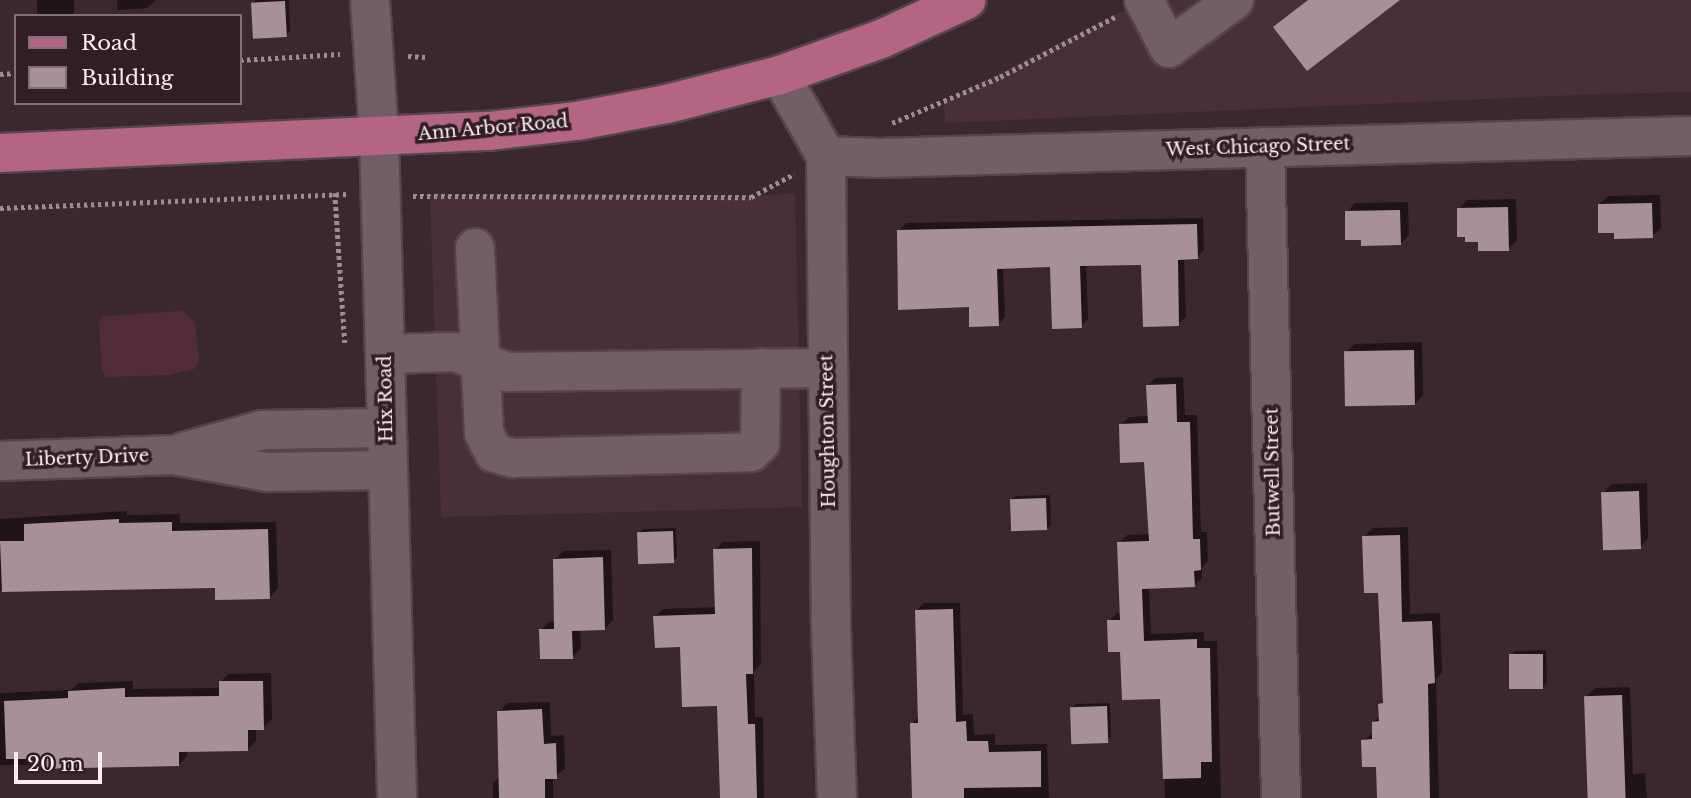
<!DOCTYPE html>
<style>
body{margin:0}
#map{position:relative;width:1691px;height:798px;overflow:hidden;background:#3a282e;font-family:"Libre Baskerville",serif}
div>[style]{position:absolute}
.built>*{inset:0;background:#493038}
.green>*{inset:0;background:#532c3a}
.shadow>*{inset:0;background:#0007;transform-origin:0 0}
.building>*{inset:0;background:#a79197;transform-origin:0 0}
.path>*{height:4.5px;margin-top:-2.25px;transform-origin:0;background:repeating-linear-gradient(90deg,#9c8d92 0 3.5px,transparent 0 7px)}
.roads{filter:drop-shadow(2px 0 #55454b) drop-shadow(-2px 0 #55454b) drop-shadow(0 2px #55454b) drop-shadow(0 -2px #55454b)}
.minor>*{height:38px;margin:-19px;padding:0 19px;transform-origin:19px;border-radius:19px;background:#735e65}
.major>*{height:38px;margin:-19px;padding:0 19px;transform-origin:19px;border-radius:19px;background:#b36583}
span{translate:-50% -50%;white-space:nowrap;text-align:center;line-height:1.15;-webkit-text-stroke:7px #301e24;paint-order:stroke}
.street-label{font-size:18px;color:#faedf1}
.legend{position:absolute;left:14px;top:14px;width:228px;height:91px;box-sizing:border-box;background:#301e24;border:2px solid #817176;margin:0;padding:9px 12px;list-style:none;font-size:21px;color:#faedf1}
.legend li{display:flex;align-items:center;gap:14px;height:35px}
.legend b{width:35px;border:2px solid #817176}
.scale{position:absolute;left:14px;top:752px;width:88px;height:32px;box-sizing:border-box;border:4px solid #faedf1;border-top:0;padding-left:9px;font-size:21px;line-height:24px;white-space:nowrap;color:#faedf1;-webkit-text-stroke:5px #301e24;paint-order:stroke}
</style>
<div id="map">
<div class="built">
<div style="clip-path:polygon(1145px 0,1691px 0,1691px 92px,1599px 94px,945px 123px,944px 101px)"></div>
<div style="clip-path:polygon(795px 193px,802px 507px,441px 517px,430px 196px,751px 197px)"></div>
</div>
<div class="green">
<div style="clip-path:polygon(183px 311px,195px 322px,199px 362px,194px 369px,169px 375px,106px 377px,102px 371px,99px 323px,104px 316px)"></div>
</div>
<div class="shadow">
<div style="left:37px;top:0;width:37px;height:16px"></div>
<div style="clip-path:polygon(117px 0,155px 0,155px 1px,147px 8px,118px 10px)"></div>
<div style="clip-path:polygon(256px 0,289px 0,290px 31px,286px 35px,253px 3px)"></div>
<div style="clip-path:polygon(1660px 195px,1661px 228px,1652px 236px,1615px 231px,1599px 204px,1608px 196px)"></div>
<div style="clip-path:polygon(1516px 199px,1517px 241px,1508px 249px,1459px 209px,1467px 200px)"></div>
<div style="clip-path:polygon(1408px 202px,1409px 235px,1400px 244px,1363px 238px,1347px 212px,1355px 203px)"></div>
<div style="clip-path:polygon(1203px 218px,1204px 250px,1197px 257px,1184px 258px,1186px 317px,1178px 324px,1143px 263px,1086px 264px,1088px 319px,1081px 326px,1052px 265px,1003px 267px,1005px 317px,998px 325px,970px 305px,899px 230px,906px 223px)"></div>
<div style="clip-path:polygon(1422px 342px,1423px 395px,1415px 404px,1346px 353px,1354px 344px)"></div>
<div style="clip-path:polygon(1183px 377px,1185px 415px,1197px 415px,1201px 532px,1207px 532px,1208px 561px,1202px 567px,1202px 578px,1194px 586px,1149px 587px,1151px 634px,1204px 632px,1204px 641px,1217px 641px,1221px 798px,1165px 798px,1162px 697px,1109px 621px,1117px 613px,1122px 613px,1119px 543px,1127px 535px,1150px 534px,1146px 461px,1121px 425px,1129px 417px,1149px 416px,1148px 385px,1156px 378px)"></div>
<div style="clip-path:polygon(1647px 483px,1648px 538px,1640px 547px,1603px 493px,1612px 484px)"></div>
<div style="clip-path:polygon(1050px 495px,1051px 525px,1047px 529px,1012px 500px,1016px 496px)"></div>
<div style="clip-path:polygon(127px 511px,127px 515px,180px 514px,180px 523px,276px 522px,278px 588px,270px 597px,217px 587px,0 590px,0 519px)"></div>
<div style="clip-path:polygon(1408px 527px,1410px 614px,1440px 613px,1442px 673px,1436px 679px,1439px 798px,1379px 798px,1378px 765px,1363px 741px,1374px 732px,1374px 722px,1380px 716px,1380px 704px,1384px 700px,1379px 591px,1364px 536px,1373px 528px)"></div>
<div style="clip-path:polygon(676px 528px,677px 557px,673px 561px,639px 533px,643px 529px)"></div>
<div style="clip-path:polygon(760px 541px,761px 664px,754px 671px,755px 717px,763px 717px,764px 798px,720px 798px,719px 704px,681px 645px,655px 617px,663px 609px,717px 607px,715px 550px,723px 542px)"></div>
<div style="clip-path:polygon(611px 550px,613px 620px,604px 629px,580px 629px,581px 649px,572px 657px,541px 630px,549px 622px,556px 621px,554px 560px,563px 551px)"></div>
<div style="clip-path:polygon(924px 603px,960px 603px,963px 715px,973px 714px,974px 735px,995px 734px,995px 745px,1047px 744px,1049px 798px,924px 798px,912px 724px,919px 716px,916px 611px)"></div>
<div style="clip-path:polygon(1546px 650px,1547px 683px,1543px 687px,1511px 655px,1515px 651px)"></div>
<div style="clip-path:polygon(271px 673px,272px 719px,263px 728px,256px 728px,256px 741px,248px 749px,187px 750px,187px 756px,179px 765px,0 765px,0 693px,71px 690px,78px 683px,133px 681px,133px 689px,221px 688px,220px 682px,229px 674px)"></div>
<div style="clip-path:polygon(1630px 687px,1633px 774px,1645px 773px,1647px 798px,1587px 798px,1586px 697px,1595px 688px)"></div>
<div style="clip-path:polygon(550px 702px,551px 736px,564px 735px,565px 769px,553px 777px,553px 798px,493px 798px,493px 783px,500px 776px,499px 712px,507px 703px)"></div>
<div style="clip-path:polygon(1110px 703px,1111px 737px,1107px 741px,1072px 708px,1076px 704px)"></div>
</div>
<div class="building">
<div style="clip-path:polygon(1308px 0,1400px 0,1307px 71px,1273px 27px)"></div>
<div style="left:285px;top:1px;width:36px;height:34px;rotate:87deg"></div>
<div style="clip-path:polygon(1652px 203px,1653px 238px,1614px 239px,1614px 233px,1598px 233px,1598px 204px)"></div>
<div style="clip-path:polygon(1508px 207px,1509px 251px,1478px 251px,1478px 242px,1465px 242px,1465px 237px,1457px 237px,1457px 208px)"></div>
<div style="clip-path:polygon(1400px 210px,1401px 245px,1361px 246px,1361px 240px,1345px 240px,1345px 211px)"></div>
<div style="clip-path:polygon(1197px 224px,1198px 259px,1178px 260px,1179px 326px,1143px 327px,1141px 265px,1080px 266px,1082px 328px,1052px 329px,1050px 267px,997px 269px,999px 326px,969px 327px,969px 307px,898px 310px,897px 230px)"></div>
<div style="left:1414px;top:350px;width:55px;height:70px;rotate:89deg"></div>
<div style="clip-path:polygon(1176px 384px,1177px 422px,1190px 422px,1193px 539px,1200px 539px,1201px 570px,1194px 571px,1195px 587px,1142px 589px,1144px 641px,1197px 639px,1197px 648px,1210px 648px,1212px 762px,1201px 762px,1201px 778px,1163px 779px,1160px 699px,1122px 700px,1120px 652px,1108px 652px,1107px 620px,1120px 620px,1117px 542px,1149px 541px,1144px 462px,1120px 463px,1119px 424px,1148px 423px,1146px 385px)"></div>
<div style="left:1639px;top:491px;width:58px;height:38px;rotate:88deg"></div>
<div style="left:1046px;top:498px;width:32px;height:36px;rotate:88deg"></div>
<div style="clip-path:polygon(119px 519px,119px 523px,172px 522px,172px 531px,268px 529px,270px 599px,215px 600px,215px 588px,2px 592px,0 541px,24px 541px,24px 524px)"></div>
<div style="left:673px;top:531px;width:32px;height:36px;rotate:88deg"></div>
<div style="clip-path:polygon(1400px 535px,1402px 622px,1432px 621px,1435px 683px,1428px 684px,1430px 798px,1377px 798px,1376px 767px,1362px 767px,1361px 740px,1372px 739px,1372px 722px,1379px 721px,1378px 704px,1383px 703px,1378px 593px,1364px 593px,1362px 536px)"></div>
<div style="clip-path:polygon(752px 548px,753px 674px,746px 674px,748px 724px,755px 724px,757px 798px,720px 798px,717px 706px,682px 707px,680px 647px,655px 648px,653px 616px,715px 614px,713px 549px)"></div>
<div style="clip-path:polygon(603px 557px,605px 630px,572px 631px,573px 659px,540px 659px,539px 629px,554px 629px,553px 559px)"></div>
<div style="clip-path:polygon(953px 609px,956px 722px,966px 721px,967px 741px,988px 741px,989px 752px,1041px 751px,1041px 787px,964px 788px,964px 798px,912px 798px,910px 723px,918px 723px,915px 610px)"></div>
<div style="left:1509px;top:654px;width:34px;height:35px"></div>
<div style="clip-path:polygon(219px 681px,263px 681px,264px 730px,248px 730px,248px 751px,179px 752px,179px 766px,32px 769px,32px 759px,6px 759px,4px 701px,68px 698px,68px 691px,125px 688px,125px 697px,219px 696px)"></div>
<div style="left:1622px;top:695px;width:103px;height:38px;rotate:88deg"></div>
<div style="left:1107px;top:706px;width:37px;height:37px;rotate:88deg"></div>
<div style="clip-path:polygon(542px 709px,544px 744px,556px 743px,557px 779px,545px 779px,545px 798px,499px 798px,497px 711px)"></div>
</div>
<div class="path">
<div style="left:408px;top:56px;width:17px;rotate:3deg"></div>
<div style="left:240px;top:60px;width:100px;rotate:-3.4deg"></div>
<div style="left:0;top:74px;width:16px;rotate:-4deg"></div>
<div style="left:892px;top:123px;width:117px;rotate:-23.1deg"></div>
<div style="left:1000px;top:77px;width:130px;rotate:-27.6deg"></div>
<div style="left:335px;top:193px;width:150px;rotate:86.2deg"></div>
<div style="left:413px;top:196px;width:338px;rotate:0.2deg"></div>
<div style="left:751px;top:197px;width:49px;rotate:-28.1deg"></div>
<div style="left:0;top:208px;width:349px;rotate:-2.3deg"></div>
</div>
<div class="roads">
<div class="minor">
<div style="left:370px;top:0;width:136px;rotate:86.2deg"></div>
<div style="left:379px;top:136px;width:662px;rotate:88.44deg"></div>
<div style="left:1144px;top:0;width:54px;rotate:62.5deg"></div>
<div style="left:1169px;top:48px;width:81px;rotate:-36.4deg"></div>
<div style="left:780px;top:75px;width:93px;rotate:60.4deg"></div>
<div style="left:826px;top:156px;width:472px;rotate:89.4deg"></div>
<div style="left:831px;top:628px;width:170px;rotate:88deg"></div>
<div style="left:1265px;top:147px;width:651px;rotate:88.59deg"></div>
<div style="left:826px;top:156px;width:52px;rotate:2.2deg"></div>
<div style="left:878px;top:158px;width:813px;rotate:-1.55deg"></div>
<div style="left:475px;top:248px;width:185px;rotate:87.2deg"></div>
<div style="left:484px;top:433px;width:22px;rotate:63deg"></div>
<div style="left:494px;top:453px;width:20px;rotate:15deg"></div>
<div style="left:513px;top:458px;width:238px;rotate:-1.4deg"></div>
<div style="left:751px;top:452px;width:13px;rotate:-45deg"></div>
<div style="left:760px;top:443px;width:75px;rotate:-89.2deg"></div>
<div style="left:385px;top:354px;width:71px;rotate:-1.6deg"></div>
<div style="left:456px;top:352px;width:55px;rotate:21.4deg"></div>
<div style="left:507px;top:372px;width:321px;rotate:-0.7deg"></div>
<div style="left:183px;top:452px;width:82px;rotate:-15.6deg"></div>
<div style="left:262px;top:430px;width:124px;rotate:-0.9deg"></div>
<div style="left:0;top:461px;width:174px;rotate:-2deg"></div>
<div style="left:174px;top:455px;width:95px;rotate:10.4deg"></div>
<div style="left:267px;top:472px;width:120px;rotate:-1deg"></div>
</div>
<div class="major">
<div style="left:0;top:153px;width:490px;rotate:-2.6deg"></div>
<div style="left:490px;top:131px;width:88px;rotate:-6.6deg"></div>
<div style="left:577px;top:121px;width:92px;rotate:-10.7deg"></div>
<div style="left:667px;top:104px;width:117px;rotate:-14.4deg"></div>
<div style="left:780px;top:75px;width:107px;rotate:-19.6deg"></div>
<div style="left:881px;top:39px;width:94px;rotate:-24.6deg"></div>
</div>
</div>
<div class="street-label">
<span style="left:493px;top:128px;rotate:-5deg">Ann Arbor Road</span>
<span style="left:1258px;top:147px;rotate:-2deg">West Chicago Street</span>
<span style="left:386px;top:399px;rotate:-91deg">Hix Road</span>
<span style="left:828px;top:431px;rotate:-91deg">Houghton Street</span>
<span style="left:87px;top:458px;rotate:-2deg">Liberty Drive</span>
<span style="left:1273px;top:472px;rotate:-91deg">Butwell Street</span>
</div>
<ul class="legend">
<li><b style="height:9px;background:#b36583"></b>Road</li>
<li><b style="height:19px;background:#a79197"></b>Building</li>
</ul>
<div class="scale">20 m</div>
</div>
